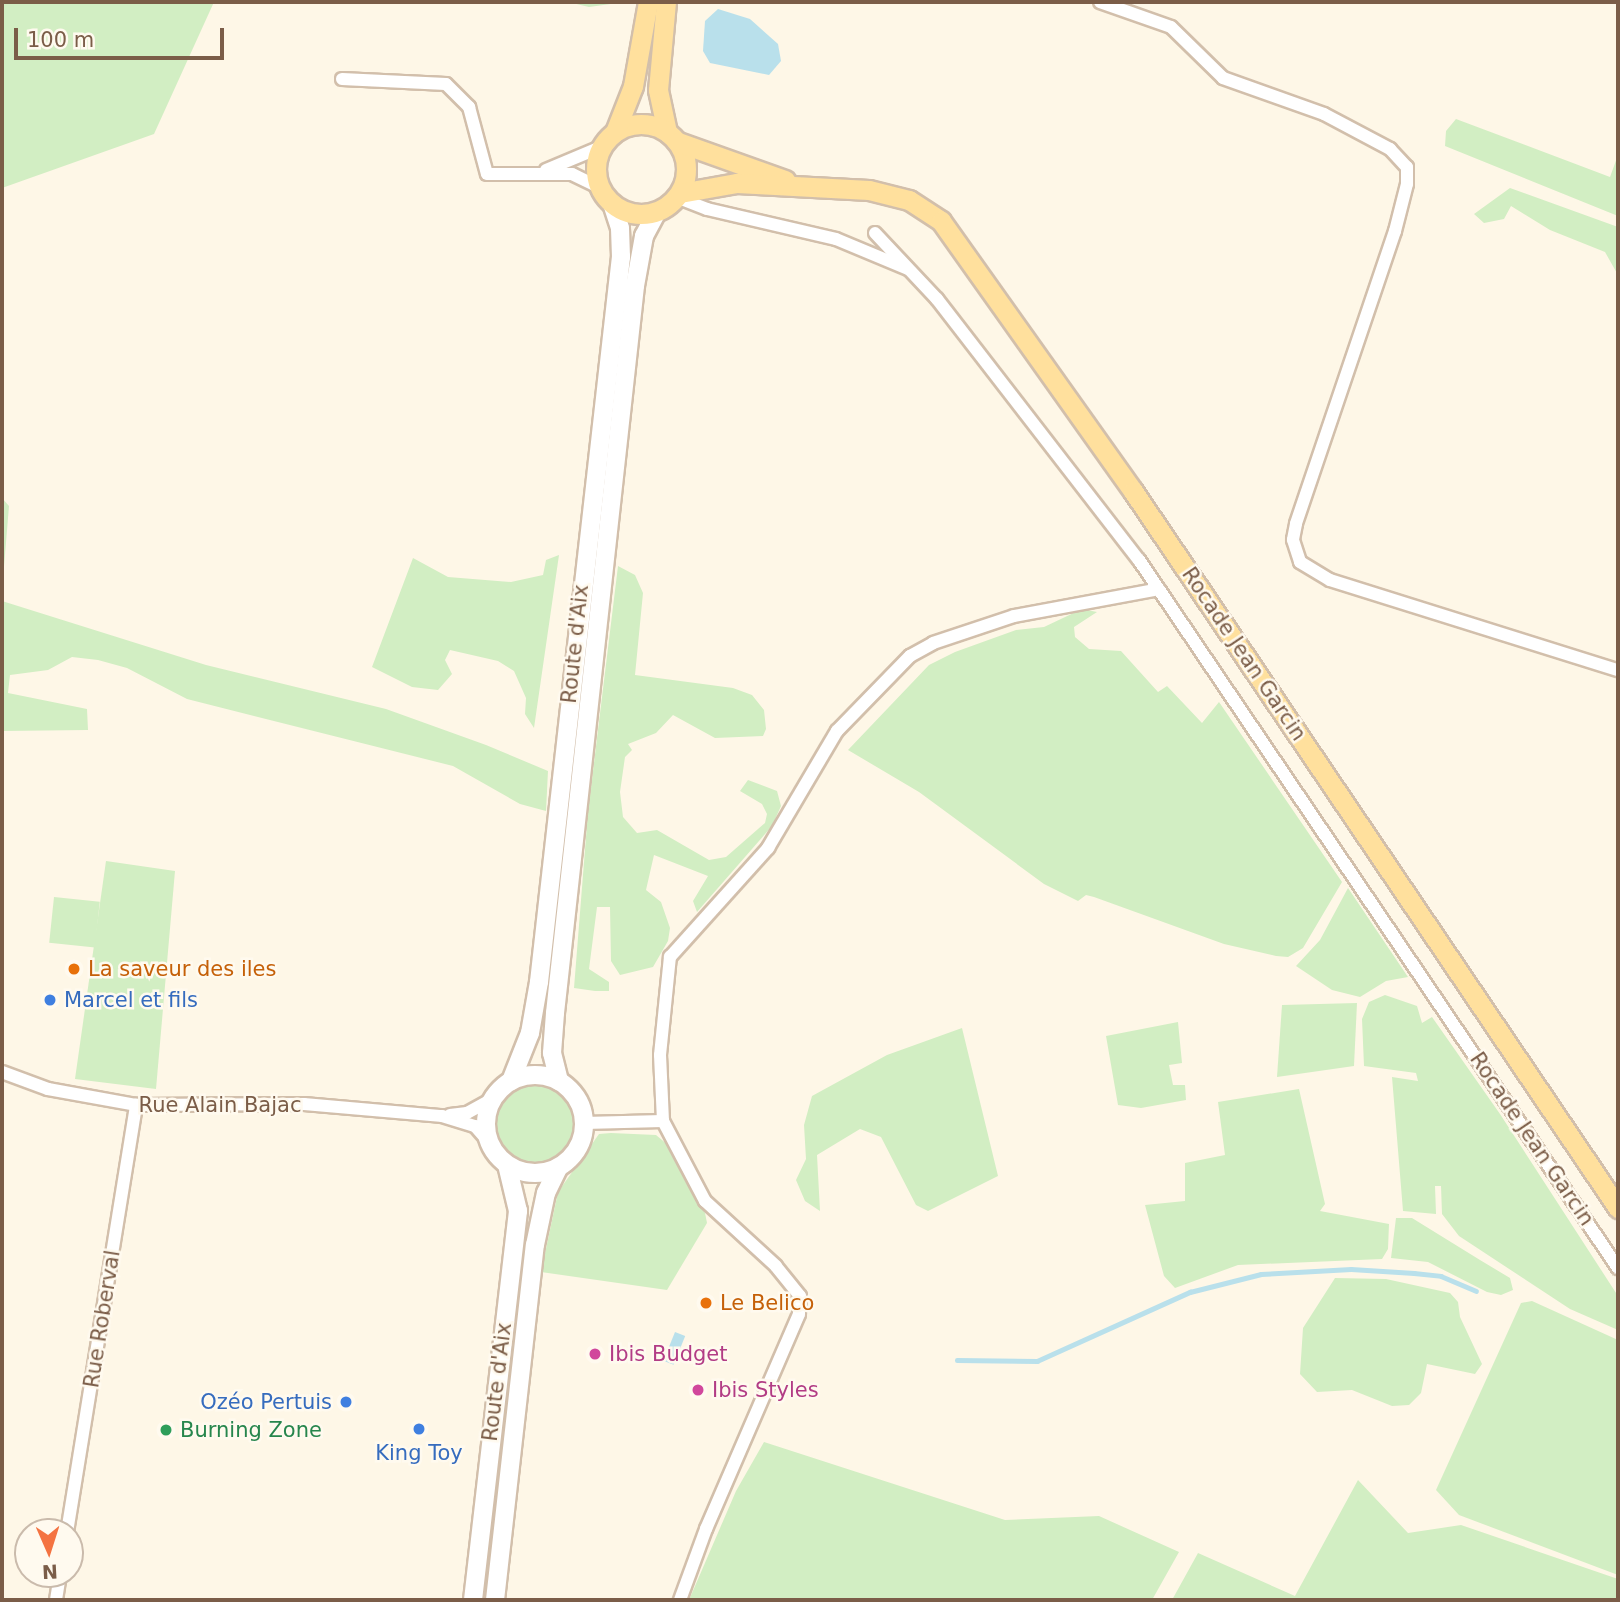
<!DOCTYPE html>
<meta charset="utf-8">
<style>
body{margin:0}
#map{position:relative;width:1620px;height:1602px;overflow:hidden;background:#fef7e7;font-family:"DejaVu Sans",sans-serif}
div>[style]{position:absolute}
.green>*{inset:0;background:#d2eec3;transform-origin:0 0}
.round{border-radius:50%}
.water>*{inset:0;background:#b9e0eb;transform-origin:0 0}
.stream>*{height:4.5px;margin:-2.25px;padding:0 2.25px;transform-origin:2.25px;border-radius:2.25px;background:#b9e0eb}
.roads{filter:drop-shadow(2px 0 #d2bfab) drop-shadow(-2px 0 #d2bfab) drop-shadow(0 2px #d2bfab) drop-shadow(0 -2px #d2bfab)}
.street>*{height:12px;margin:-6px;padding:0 6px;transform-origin:6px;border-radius:6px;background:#fff}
.secondary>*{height:18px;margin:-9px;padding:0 9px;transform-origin:9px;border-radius:9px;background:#fff}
.secondary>.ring{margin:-9px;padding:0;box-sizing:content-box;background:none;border:18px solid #fff;border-radius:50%}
.primary>*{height:19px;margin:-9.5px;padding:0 9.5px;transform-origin:9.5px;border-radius:9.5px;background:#ffe09d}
.primary>.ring{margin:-9.5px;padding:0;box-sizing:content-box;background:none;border:19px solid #ffe09d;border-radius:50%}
.dots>*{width:19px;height:19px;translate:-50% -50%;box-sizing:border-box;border:4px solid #fffaef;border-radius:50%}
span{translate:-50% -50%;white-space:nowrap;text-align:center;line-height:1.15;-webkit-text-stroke:5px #fffaef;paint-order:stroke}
.street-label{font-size:21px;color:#7b5d48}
.food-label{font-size:21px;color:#c56008}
.left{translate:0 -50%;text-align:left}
.shop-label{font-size:21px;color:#366cbe}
.right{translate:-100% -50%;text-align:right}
.hotel-label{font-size:21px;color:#b23c85}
.leisure-label{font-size:21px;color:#27864d}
.frame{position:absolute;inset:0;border:4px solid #7b5d48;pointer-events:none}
.north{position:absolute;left:14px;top:1518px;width:70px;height:70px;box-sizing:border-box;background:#fffaef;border:2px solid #cabbac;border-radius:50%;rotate:177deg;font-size:19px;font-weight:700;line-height:28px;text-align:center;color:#7b5d48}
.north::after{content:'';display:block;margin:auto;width:24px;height:32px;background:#f47341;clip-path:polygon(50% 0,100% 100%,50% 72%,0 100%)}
.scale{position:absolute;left:14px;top:28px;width:210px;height:32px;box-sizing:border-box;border:4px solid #7b5d48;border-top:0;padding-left:9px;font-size:21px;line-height:24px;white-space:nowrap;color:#7b5d48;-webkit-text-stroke:5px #fffaef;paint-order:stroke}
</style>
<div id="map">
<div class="green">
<div style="clip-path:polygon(2px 2px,214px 2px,154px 134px,2px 188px)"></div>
<div style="clip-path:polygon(568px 2px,625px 2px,589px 7px)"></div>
<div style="clip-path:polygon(1456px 119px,1610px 177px,1618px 155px,1618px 216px,1445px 146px,1446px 131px)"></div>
<div style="clip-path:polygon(1510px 188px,1618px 227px,1618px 275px,1605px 252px,1550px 230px,1511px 206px,1504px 219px,1484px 223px,1474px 214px)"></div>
<div style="clip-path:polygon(2px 498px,9px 506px,2px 591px)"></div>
<div style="clip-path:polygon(559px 555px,534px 728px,525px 714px,526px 698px,514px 671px,498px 661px,450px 650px,445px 660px,452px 674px,438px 690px,412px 687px,372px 667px,413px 558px,448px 577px,511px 582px,543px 575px,546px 560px)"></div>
<div style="clip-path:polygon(618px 566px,635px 575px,643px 593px,635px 675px,733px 688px,752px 695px,764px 710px,766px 729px,763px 736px,715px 738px,673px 715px,656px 733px,628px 744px,632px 750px,625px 757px,620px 792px,623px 817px,637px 833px,657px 830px,709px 860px,726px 857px,765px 823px,767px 814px,762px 804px,740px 791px,748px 780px,777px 791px,781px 806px,772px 826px,697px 912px,693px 901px,708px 876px,654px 855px,646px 890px,661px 902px,670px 928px,668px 941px,653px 967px,620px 975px,611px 961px,610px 907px,597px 907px,589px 969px,609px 982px,609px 991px,595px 991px,574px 988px,588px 812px)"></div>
<div style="clip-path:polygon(2px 601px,206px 665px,386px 709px,486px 745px,548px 771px,546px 811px,520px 804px,453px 766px,187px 699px,127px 668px,98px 660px,72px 657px,48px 670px,10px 675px,8px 693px,87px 709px,88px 730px,2px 731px)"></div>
<div style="clip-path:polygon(1082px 609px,1097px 612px,1074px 627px,1075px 637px,1089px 649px,1121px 651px,1158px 692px,1167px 686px,1202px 723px,1219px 702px,1342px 882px,1303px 948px,1288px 957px,1276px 956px,1224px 944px,1094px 897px,1086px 895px,1078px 901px,1044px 884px,919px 792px,848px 750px,929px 665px,955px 652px,1016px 630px,1044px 627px)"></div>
<div style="clip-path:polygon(106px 861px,175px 871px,156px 1089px,75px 1079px)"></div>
<div style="clip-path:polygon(1348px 888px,1408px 977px,1386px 981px,1360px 997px,1332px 990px,1296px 966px,1320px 940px)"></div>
<div style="left:54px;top:897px;width:46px;height:46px;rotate:6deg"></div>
<div style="clip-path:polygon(1385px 995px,1417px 1006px,1422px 1023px,1432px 1017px,1500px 1114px,1618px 1296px,1618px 1330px,1570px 1309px,1459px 1236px,1442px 1214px,1441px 1186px,1435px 1186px,1436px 1214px,1403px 1211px,1392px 1077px,1418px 1081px,1416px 1073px,1364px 1066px,1362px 1019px,1369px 1002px)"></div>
<div style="clip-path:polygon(1357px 1003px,1354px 1066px,1277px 1077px,1282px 1005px)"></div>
<div style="clip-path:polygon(1178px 1022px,1182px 1063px,1169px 1065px,1173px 1085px,1185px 1085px,1186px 1100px,1141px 1108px,1118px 1105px,1106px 1036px)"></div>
<div style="clip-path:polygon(962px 1028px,998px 1176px,928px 1211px,916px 1205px,881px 1137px,860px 1129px,817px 1155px,820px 1211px,805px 1201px,796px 1180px,806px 1159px,804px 1125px,812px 1096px,887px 1055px)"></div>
<div class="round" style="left:495px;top:1085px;width:80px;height:80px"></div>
<div style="clip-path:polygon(1299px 1089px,1325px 1204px,1320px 1211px,1389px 1224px,1388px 1249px,1382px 1259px,1238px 1265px,1175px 1288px,1164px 1276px,1145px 1205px,1185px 1201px,1185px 1163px,1225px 1155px,1218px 1102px)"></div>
<div style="clip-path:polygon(611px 1133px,656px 1135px,668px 1145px,705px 1213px,707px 1223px,667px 1290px,541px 1272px,558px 1192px,599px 1134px)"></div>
<div style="clip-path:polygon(1396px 1218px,1412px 1218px,1480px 1260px,1510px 1278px,1513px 1290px,1501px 1295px,1487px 1292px,1428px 1262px,1391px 1258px)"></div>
<div style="clip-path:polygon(1335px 1278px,1386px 1279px,1450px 1293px,1458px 1302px,1460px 1317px,1482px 1364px,1475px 1374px,1427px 1364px,1421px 1393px,1409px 1405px,1392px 1406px,1352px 1390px,1317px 1392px,1300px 1374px,1303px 1328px)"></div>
<div style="clip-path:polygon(1532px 1301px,1618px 1340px,1618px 1575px,1459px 1515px,1436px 1490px,1521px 1303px)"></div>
<div style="clip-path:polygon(764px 1442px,1005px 1520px,1099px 1516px,1179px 1552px,1152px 1600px,689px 1600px,736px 1491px)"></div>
<div style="clip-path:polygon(1358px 1480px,1408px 1533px,1461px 1525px,1618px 1579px,1618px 1600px,1172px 1600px,1198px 1553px,1295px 1596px)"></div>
</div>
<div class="water">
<div style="clip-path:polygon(718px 9px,750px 19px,778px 44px,781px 61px,769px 75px,710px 63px,703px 51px,705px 21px)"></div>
<div style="left:675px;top:1332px;width:11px;height:31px;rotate:22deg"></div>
</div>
<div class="stream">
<div style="left:957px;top:1360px;width:80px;rotate:0.7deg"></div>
<div style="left:1037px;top:1361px;width:168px;rotate:-24.3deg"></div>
<div style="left:1190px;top:1292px;width:73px;rotate:-14.2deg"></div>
<div style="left:1261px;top:1274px;width:90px;rotate:-3.2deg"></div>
<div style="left:1351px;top:1269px;width:63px;rotate:3.6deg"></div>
<div style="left:1414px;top:1273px;width:27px;rotate:6deg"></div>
<div style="left:1441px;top:1276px;width:38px;rotate:23deg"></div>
</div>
<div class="roads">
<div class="street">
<div style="left:1100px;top:2px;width:75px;rotate:19.4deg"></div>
<div style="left:1171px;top:27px;width:73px;rotate:44.4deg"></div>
<div style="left:1223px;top:78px;width:107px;rotate:19.6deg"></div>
<div style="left:1324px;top:114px;width:75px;rotate:27.9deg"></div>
<div style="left:1390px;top:149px;width:25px;rotate:47deg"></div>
<div style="left:1407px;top:167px;width:17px;rotate:90deg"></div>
<div style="left:1407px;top:184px;width:49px;rotate:104.3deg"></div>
<div style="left:1395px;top:231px;width:309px;rotate:108.7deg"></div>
<div style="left:1296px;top:524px;width:16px;rotate:101deg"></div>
<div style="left:1293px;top:540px;width:23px;rotate:72deg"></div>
<div style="left:1300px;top:562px;width:35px;rotate:31deg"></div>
<div style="left:1330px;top:580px;width:302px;rotate:17.4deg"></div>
<div style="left:342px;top:79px;width:104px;rotate:2.8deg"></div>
<div style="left:446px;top:84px;width:33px;rotate:45deg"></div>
<div style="left:469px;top:107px;width:69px;rotate:75deg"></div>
<div style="left:487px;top:174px;width:85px"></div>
<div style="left:572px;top:174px;width:30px;rotate:26deg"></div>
<div style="left:546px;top:170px;width:60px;rotate:-22.7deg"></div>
<div style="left:676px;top:197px;width:33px;rotate:21deg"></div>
<div style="left:707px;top:209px;width:132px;rotate:13.1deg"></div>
<div style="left:836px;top:239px;width:78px;rotate:22.6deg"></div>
<div style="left:875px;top:233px;width:91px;rotate:46.8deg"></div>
<div style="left:937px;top:299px;width:330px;rotate:52.3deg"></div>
<div style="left:1139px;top:560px;width:855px;rotate:55.92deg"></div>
<div style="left:2px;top:1072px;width:49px;rotate:20.3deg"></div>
<div style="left:48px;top:1089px;width:89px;rotate:10.3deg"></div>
<div style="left:136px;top:1105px;width:168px;rotate:-0.3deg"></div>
<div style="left:304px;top:1104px;width:139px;rotate:5deg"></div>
<div style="left:442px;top:1116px;width:34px;rotate:17deg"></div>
<div style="left:475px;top:1126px;width:20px;rotate:49deg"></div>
<div style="left:450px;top:1115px;width:17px;rotate:-7deg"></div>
<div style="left:467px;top:1113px;width:29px;rotate:-29deg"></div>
<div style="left:584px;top:1123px;width:79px;rotate:-1.5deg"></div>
<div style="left:67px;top:1532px;width:433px;rotate:-80.8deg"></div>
<div style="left:56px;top:1600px;width:26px;rotate:-81deg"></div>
<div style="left:680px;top:1600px;width:76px;rotate:-69.9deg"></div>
<div style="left:706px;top:1529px;width:234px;rotate:-66.6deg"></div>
<div style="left:799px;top:1314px;width:18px;rotate:-87deg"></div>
<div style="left:800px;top:1296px;width:38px;rotate:-129deg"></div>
<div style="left:776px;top:1266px;width:96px;rotate:-137.5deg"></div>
<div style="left:705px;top:1201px;width:90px;rotate:-117.7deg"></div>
<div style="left:663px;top:1121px;width:66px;rotate:-92.6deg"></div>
<div style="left:660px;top:1055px;width:99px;rotate:-84.2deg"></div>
<div style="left:670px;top:957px;width:147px;rotate:-48deg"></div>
<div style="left:768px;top:848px;width:136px;rotate:-59.5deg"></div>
<div style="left:837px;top:731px;width:105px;rotate:-45.8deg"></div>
<div style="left:910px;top:656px;width:26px;rotate:-29deg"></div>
<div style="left:933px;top:643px;width:85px;rotate:-18.4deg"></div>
<div style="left:1014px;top:616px;width:147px;rotate:-10.5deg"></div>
</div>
<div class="secondary">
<div class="ring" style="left:486px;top:1075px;width:80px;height:80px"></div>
<div style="left:511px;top:1081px;width:52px;rotate:-68.4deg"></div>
<div style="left:530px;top:1033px;width:52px;rotate:-80deg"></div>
<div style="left:539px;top:982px;width:730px;rotate:-83.55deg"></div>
<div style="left:621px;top:257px;width:29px;rotate:-92deg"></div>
<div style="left:620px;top:228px;width:25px;rotate:-108deg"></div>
<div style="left:559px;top:1081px;width:29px;rotate:-104deg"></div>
<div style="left:552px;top:1053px;width:40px;rotate:-85.7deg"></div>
<div style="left:555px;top:1013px;width:731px;rotate:-83.72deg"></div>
<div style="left:635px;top:286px;width:51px;rotate:-79.8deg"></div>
<div style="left:644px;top:236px;width:27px;rotate:-62deg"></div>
<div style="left:473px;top:1600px;width:392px;rotate:-83.4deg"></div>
<div style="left:518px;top:1211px;width:47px;rotate:-103.4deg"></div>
<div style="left:495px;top:1600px;width:357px;rotate:-83.6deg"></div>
<div style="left:535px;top:1245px;width:53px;rotate:-78.1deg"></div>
<div style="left:546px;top:1193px;width:28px;rotate:-64deg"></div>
</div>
<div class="primary">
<div style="left:666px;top:2px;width:88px;rotate:95.2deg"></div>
<div style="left:658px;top:90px;width:43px;rotate:77.9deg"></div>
<div class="ring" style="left:596px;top:124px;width:71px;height:71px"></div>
<div style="left:615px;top:132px;width:49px;rotate:-68.6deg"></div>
<div style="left:633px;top:86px;width:85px;rotate:-79.9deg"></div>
<div style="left:678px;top:142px;width:114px;rotate:19.6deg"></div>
<div style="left:680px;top:193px;width:58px;rotate:-10deg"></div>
<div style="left:737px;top:183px;width:132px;rotate:3deg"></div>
<div style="left:869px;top:190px;width:41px;rotate:14deg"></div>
<div style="left:909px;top:200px;width:38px;rotate:33deg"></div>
<div style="left:941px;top:221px;width:331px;rotate:54.6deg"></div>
<div style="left:1133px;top:491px;width:866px;rotate:55.92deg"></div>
</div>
</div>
<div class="dots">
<div style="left:74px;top:969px;background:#e8710a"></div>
<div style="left:50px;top:1000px;background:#3f7fe0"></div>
<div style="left:706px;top:1303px;background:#e8710a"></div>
<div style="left:595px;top:1354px;background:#d1479c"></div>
<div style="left:698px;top:1390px;background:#d1479c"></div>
<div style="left:346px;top:1402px;background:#3f7fe0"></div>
<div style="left:419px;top:1429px;background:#3f7fe0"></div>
<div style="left:166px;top:1430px;background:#2e9e5b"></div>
</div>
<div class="street-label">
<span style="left:575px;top:644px;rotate:-84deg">Route d'Aix</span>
<span style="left:1244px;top:654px;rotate:56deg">Rocade Jean Garcin</span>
<span style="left:220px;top:1105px">Rue Alain Bajac</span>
<span style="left:1532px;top:1139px;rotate:56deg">Rocade Jean Garcin</span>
<span style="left:102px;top:1319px;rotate:-81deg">Rue Roberval</span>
<span style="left:497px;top:1382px;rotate:-83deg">Route d'Aix</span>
</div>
<div class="food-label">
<span class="left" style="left:88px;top:969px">La saveur des iles</span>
<span class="left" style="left:720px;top:1303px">Le Belico</span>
</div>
<div class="shop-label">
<span class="left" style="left:64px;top:1000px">Marcel et fils</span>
<span class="right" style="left:332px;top:1402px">Ozéo Pertuis</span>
<span style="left:419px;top:1453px">King Toy</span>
</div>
<div class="hotel-label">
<span class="left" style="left:609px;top:1354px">Ibis Budget</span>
<span class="left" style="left:712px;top:1390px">Ibis Styles</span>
</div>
<div class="leisure-label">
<span class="left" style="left:180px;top:1430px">Burning Zone</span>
</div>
<div class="frame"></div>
<div class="north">N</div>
<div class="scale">100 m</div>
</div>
